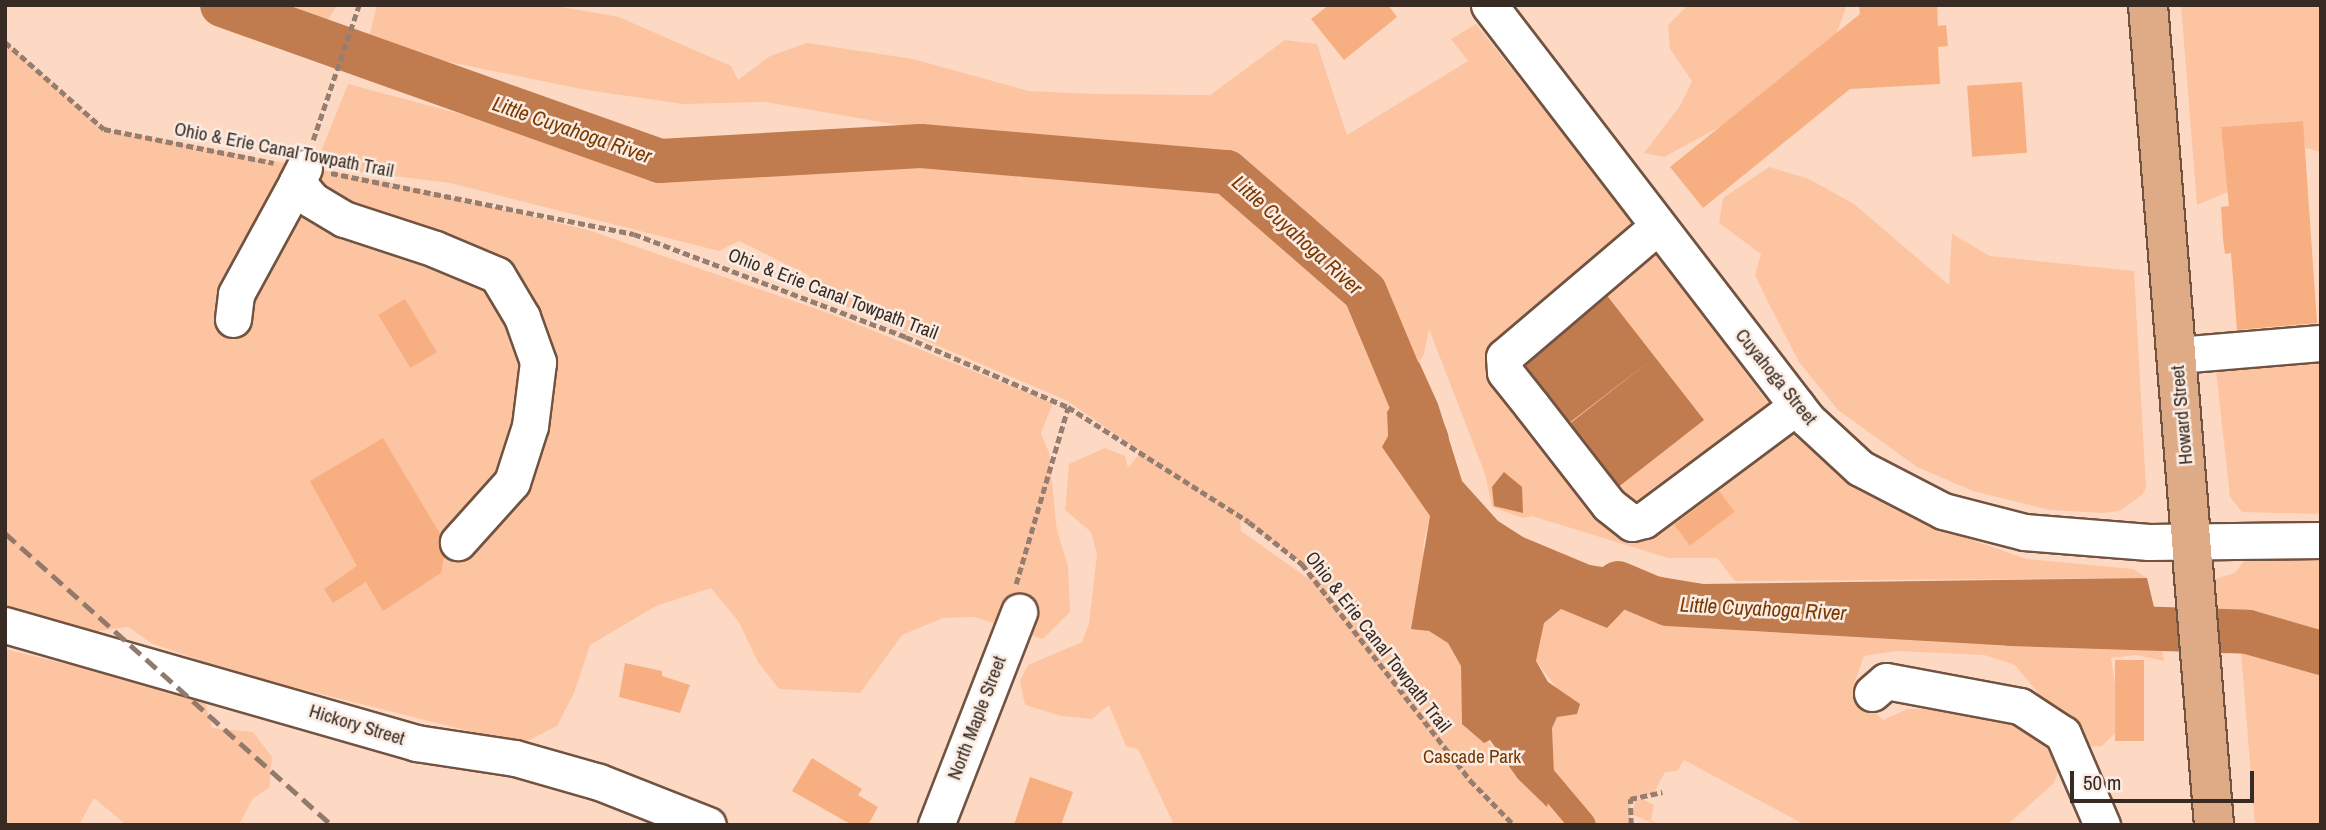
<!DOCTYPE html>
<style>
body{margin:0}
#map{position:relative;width:2326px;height:830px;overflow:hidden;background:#fdd9c4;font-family:"Archivo Narrow",sans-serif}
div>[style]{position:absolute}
.green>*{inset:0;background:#fdc4a1}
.water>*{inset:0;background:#c07b4f}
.canal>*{height:26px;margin:-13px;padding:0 13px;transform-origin:13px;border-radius:13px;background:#c07b4f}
.river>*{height:44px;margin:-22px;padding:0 22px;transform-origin:22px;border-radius:22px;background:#c07b4f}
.building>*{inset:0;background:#f7ae81;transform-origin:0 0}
.path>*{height:4.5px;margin-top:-2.25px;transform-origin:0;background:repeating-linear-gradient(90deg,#957d6f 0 7px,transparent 0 10.5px)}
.roads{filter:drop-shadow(2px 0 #715341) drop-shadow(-2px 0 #715341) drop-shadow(0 2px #715341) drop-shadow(0 -2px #715341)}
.minor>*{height:35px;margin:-17.5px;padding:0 17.5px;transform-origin:17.5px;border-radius:17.5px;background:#fff}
.major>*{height:38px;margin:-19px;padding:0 19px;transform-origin:19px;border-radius:19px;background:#deab86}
.rail>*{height:5px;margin-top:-2.5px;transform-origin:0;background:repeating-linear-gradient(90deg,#91796c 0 14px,transparent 0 21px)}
span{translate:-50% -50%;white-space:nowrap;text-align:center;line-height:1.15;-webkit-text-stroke:5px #faece3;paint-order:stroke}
.street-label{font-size:19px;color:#382b23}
.park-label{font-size:19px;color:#773700}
.water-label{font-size:21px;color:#793900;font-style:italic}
.frame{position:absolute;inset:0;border:7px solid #382b23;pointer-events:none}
.scale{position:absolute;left:2070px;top:771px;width:184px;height:32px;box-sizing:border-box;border:4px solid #382b23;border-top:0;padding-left:9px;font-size:21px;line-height:24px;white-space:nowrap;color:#382b23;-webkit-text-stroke:5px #faece3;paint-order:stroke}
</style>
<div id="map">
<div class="green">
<div style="clip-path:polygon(283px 5px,337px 5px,324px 27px)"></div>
<div style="clip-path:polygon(evenodd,377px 5px,550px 5px,619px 17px,731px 66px,738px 80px,770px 56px,807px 43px,913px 59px,1029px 91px,1094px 94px,1210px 95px,1285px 40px,1317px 44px,1347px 135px,1468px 61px,1451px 39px,1476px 24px,1619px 204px,1775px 412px,1839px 473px,1884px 503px,1937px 528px,2027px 559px,2133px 569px,2147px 578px,1735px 581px,1717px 558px,1668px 558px,1532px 516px,1523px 518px,1492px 507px,1485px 474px,1429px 329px,1424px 354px,1387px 412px,1388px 436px,1401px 472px,1430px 516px,1423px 545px,1429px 631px,1447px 642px,1461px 666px,1462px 708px,1518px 779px,1546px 806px,1554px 773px,1552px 728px,1562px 695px,1536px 661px,1544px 623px,1561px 609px,1607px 628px,1627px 607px,1668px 604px,2159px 628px,2164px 661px,2136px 655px,2111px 658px,2121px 727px,2102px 746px,2083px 747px,2015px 665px,1984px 655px,1896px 651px,1864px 656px,1852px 690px,1883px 720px,1907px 709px,1967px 710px,2008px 716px,2068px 746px,2054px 783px,2007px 825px,1805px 825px,1684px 760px,1677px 771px,1665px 772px,1654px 793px,1630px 800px,1631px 825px,1174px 825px,1138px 749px,1126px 746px,1109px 705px,1092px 719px,1061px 716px,1025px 705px,1020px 681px,1028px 665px,1082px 642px,1089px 624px,1097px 554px,1091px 532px,1065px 510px,1069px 464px,1105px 448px,1125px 456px,1128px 468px,1141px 452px,1066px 400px,828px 299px,808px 275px,739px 241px,719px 251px,450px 183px,353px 171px,318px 159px,348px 84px,625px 158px,652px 161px,642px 154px,660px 161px,921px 146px,1001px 153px,1025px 185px,997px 142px,765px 102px,683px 104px,586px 90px,367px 45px,377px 5px,1240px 520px,1316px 572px,1316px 573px,1306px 577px,1241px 531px,1240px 520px)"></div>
<div style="clip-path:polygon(1688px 5px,1847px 5px,1836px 35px,1723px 125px,1664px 157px,1644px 153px,1680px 106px,1692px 81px,1670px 49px,1668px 25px)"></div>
<div style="clip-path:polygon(2181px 5px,2321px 5px,2321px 152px,2305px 148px,2302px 121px,2221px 127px,2228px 192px,2197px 205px)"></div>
<div style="clip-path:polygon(5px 42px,104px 129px,402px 185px,588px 230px,834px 315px,1053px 403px,1041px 433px,1049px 453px,1057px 531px,1068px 566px,1070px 612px,1043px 639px,974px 617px,943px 618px,902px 635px,860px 693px,779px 689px,758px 662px,739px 622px,711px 588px,656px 606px,590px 645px,574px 693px,557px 726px,521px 744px,229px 671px,151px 643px,128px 627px,83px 633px,5px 615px)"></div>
<div style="clip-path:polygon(1769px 167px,1809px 179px,1854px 204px,1949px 285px,1952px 234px,1990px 256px,2134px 271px,2146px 488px,2142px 495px,2120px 511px,2103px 513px,2050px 510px,1973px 491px,1917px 467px,1838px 410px,1799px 362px,1769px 304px,1755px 275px,1761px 254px,1719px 223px,1723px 198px)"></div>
<div style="clip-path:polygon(2321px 352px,2321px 514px,2242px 512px,2230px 497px,2215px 362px)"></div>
<div style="clip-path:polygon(2321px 550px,2321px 825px,2255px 825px,2241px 652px,2200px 656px,2195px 585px,2235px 573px,2249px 554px)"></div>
<div style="clip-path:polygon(5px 649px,204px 698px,212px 728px,253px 732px,272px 757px,269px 788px,253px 798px,239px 825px,126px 825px,94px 798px,79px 825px,5px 825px)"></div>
<div style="clip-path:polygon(1641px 798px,1654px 805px,1651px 820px,1658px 825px,1633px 815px,1635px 800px)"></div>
</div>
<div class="water">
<div style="clip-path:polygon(1605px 293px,1704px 420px,1617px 488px,1568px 425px,1651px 360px,1569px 423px,1519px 359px)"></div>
<div style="clip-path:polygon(1419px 362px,1438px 404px,1462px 481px,1498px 521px,1523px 537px,1590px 565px,1703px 584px,2147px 578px,2159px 628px,1668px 604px,1627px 607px,1607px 628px,1561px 609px,1544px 623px,1536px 661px,1548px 682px,1580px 704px,1577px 714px,1557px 717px,1552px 728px,1554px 773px,1547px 807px,1518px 779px,1490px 740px,1484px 743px,1462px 724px,1461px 666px,1448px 643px,1429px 631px,1411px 629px,1430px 516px,1382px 447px,1388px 436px,1387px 412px)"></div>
<div style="clip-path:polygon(1504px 472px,1522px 487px,1523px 513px,1494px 506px,1492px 487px)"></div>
</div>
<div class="canal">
<div style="left:1530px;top:762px;width:82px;rotate:49.9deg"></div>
</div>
<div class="river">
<div style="left:222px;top:5px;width:465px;rotate:19.6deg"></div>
<div style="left:660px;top:161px;width:261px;rotate:-3.3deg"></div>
<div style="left:921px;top:146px;width:307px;rotate:4.9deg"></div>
<div style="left:1227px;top:172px;width:183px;rotate:41deg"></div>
<div style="left:1365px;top:292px;width:160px;rotate:67.3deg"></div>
<div style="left:1618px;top:583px;width:54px;rotate:22.8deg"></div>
<div style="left:1668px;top:604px;width:344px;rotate:3.3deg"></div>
<div style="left:2011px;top:624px;width:237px;rotate:1.9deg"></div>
<div style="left:2248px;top:632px;width:76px;rotate:16deg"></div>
</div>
<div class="building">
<div style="clip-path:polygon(1329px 5px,1388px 5px,1397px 17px,1344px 60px,1311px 19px)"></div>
<div style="clip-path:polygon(1859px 5px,1937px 5px,1938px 26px,1946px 25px,1948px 46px,1938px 47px,1940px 84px,1850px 89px,1703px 208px,1670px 167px,1860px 14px)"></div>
<div style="left:2022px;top:82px;width:71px;height:55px;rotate:86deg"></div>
<div style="clip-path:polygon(2303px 121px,2317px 323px,2237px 330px,2231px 253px,2225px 254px,2223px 239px,2221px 207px,2229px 206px,2221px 127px)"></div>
<div style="left:405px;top:299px;width:62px;height:31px;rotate:59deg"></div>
<div style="clip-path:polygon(383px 438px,440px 534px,439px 548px,444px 556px,441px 573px,383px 611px,366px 582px,333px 603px,324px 589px,357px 566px,310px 481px)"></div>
<div style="left:1719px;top:491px;width:26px;height:56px;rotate:53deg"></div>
<div style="left:2115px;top:660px;width:29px;height:81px"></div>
<div style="clip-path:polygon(625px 663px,662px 671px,662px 676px,690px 685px,680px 713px,619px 697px)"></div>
<div style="clip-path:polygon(812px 758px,862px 789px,858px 795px,878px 807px,868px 825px,852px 825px,792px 791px)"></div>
<div style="clip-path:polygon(1030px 777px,1073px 792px,1061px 825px,1014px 825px)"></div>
</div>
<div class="path">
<div style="left:5px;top:42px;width:132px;rotate:41.3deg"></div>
<div style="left:104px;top:129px;width:173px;rotate:11.3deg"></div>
<div style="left:313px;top:140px;width:143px;rotate:-71.2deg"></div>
<div style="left:331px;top:173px;width:309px;rotate:11.4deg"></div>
<div style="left:634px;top:234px;width:291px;rotate:20.7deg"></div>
<div style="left:906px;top:337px;width:176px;rotate:23.4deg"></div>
<div style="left:1068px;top:407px;width:214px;rotate:32.4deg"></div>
<div style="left:1249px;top:522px;width:68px;rotate:38.4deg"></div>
<div style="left:1302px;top:564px;width:274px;rotate:52.1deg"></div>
<div style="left:1470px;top:780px;width:63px;rotate:45.6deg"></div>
<div style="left:1016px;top:584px;width:184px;rotate:-73.6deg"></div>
<div style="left:1631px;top:825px;width:26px;rotate:-92deg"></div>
<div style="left:1630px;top:799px;width:33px;rotate:-12deg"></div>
</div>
<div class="roads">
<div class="minor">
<div style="left:1489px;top:5px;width:522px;rotate:52.47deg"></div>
<div style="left:1807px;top:419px;width:72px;rotate:42.8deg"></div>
<div style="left:1860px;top:468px;width:93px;rotate:27.4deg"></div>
<div style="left:1943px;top:511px;width:84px;rotate:14.5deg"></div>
<div style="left:2024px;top:532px;width:125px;rotate:4.6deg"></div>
<div style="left:2149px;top:542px;width:172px;rotate:-0.7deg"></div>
<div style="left:304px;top:168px;width:16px;rotate:117deg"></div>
<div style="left:297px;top:182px;width:23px;rotate:50deg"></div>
<div style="left:312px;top:200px;width:37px;rotate:31deg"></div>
<div style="left:344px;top:219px;width:96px;rotate:18.2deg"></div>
<div style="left:435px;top:249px;width:67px;rotate:22.8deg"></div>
<div style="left:497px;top:275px;width:49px;rotate:59.2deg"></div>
<div style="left:522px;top:317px;width:48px;rotate:70.4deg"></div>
<div style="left:538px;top:362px;width:64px;rotate:97.1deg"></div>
<div style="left:530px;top:426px;width:59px;rotate:107.8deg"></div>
<div style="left:512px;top:482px;width:81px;rotate:132deg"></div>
<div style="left:1658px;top:226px;width:202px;rotate:139.6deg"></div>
<div style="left:1504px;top:357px;width:15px;rotate:86deg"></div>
<div style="left:1505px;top:372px;width:43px;rotate:51.5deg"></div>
<div style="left:1532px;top:406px;width:125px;rotate:52.1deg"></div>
<div style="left:1609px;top:505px;width:29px;rotate:38deg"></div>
<div style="left:1632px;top:523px;width:12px;rotate:-14deg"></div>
<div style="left:1644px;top:520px;width:191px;rotate:-36.7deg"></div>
<div style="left:233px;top:319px;width:25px;rotate:-83deg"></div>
<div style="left:236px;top:294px;width:128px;rotate:-61.4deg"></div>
<div style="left:2177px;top:355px;width:144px;rotate:-4.8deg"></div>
<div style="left:5px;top:625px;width:428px;rotate:16deg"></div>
<div style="left:416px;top:743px;width:100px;rotate:8.6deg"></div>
<div style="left:515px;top:758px;width:87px;rotate:15.9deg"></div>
<div style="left:599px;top:782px;width:117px;rotate:21.5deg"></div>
<div style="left:1872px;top:693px;width:18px;rotate:-41deg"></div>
<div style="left:1886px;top:681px;width:136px;rotate:10.6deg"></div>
<div style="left:2020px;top:706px;width:51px;rotate:33.1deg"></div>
<div style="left:2063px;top:734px;width:99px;rotate:66.8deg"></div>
<div style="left:936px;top:825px;width:229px;rotate:-68.7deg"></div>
</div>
<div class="major">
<div style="left:2148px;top:5px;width:823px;rotate:85.4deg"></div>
</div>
</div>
<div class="rail">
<div style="left:5px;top:533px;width:438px;rotate:41.8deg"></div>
</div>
<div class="street-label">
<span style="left:284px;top:150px;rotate:11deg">Ohio &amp; Erie Canal Towpath Trail</span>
<span style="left:833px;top:294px;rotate:21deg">Ohio &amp; Erie Canal Towpath Trail</span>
<span style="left:1776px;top:377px;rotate:51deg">Cuyahoga Street</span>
<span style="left:2182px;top:415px;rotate:-95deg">Howard Street</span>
<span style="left:1378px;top:642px;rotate:52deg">Ohio &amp; Erie Canal Towpath Trail</span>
<span style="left:977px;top:718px;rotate:-69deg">North Maple Street</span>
<span style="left:357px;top:725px;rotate:17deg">Hickory Street</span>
</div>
<div class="park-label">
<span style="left:1472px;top:757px">Cascade Park</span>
</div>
<div class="water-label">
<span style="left:572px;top:130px;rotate:19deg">Little Cuyahoga River</span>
<span style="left:1297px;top:235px;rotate:42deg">Little Cuyahoga River</span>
<span style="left:1763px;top:609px;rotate:3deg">Little Cuyahoga River</span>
</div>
<div class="frame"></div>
<div class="scale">50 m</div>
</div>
